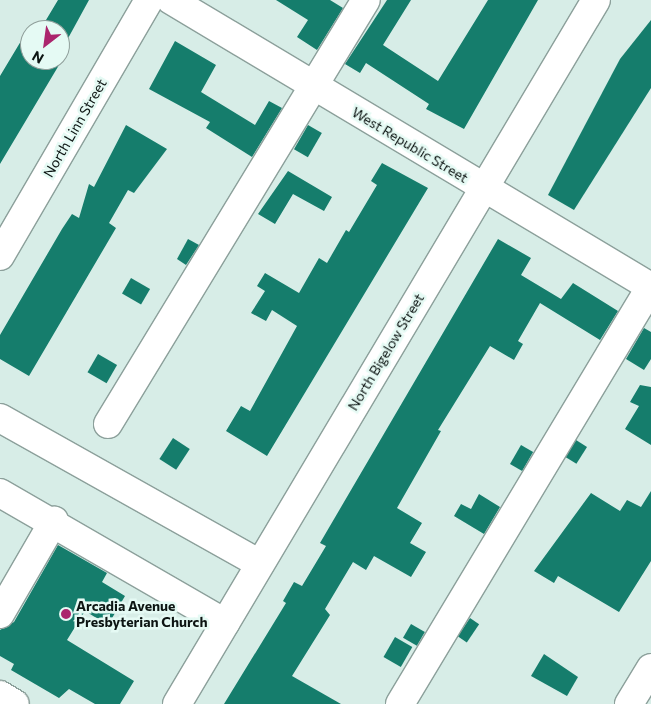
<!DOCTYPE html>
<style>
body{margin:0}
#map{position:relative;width:651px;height:704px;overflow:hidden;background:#d7ede7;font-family:Commissioner,sans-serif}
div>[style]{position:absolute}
.building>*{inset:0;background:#157d6c;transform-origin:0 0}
.roads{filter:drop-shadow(1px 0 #8ca09b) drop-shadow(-1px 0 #8ca09b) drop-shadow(0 1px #8ca09b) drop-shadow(0 -1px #8ca09b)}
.minor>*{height:28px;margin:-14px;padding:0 14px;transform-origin:14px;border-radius:14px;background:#fff}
.dots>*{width:14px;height:14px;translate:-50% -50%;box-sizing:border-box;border:2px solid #e5faf4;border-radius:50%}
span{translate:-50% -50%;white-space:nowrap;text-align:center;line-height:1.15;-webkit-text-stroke:5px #e5faf4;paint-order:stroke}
.street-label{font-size:14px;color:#0d1513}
.poi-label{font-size:14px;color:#0d1513;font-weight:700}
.left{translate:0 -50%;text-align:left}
.north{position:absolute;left:20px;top:20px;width:50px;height:50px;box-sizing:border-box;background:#e5faf4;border:1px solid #8f9e9a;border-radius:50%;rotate:210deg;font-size:14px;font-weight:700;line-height:20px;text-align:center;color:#0d1513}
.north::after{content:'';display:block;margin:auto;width:18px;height:22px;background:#ab256d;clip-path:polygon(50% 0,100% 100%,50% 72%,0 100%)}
</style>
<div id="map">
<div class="building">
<div style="clip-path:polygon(58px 0,89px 0,60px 53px,60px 30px,40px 30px)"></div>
<div style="clip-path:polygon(276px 0,330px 0,343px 8px,317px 50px,297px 37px,308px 20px)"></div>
<div style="clip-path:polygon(387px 0,411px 0,383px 45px,438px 81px,488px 0,538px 0,464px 129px,426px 109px,429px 104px,366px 63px,360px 73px,345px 64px)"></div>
<div style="clip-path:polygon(651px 20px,651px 88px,574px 210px,548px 195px,620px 59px)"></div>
<div style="clip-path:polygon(30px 26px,30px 60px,62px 60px,0 164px,0 76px)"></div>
<div style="clip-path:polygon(175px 41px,216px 65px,201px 92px,255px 125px,269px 101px,282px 108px,252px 157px,206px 128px,210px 122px,149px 89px)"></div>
<div style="clip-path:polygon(126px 125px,167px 149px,134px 193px,128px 190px,109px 223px,116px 228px,29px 376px,0 359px,0 335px,62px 229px,72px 214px,79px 218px,89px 184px,94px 187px)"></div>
<div style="left:308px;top:125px;width:16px;height:28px;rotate:30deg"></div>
<div style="clip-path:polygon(382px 163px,428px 188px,267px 456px,226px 431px,241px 406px,250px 411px,297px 326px,272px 310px,266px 321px,251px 313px,265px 291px,257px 286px,265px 273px,299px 293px,319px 258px,327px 263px,346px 230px,349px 232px,377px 185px,371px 181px)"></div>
<div style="clip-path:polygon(288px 171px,332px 197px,324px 211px,293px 194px,275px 224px,258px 214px)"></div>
<div style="clip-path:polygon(188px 239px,199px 245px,186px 265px,177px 259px)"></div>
<div style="clip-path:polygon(498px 239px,531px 258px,521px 275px,561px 299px,573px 283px,618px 311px,600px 340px,540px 303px,518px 341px,523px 344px,514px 360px,490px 346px,438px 430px,441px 431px,397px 508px,422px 523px,410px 543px,426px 552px,411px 577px,374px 556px,366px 570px,353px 562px,325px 609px,330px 615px,292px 676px,341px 704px,224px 704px,286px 603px,283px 601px,294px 582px,302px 586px,326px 546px,320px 543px)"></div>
<div style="left:131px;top:278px;width:22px;height:18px;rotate:30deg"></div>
<div style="clip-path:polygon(644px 328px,651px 332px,651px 359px,644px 370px,626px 359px)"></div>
<div style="left:98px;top:354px;width:22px;height:21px;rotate:30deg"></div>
<div style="clip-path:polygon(640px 385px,651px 387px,651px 445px,625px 429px,639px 406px,630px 402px)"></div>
<div style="left:173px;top:438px;width:20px;height:25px;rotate:33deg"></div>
<div style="left:576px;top:440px;width:13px;height:20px;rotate:32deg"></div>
<div style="left:521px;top:445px;width:14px;height:22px;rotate:30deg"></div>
<div style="clip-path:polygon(651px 491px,651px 561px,619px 612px,558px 576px,554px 583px,534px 571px,591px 493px,620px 511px,627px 500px,641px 507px)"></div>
<div style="clip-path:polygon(479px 494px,500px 507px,484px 534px,454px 516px,461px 504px,471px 509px)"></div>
<div style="clip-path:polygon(58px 545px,107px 573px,102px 582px,125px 596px,108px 625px,85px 611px,67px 640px,134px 681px,120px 704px,95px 704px,69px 689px,59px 698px,11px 670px,14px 664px,0 656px,0 630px,14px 622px)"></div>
<div style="left:470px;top:618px;width:11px;height:22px;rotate:34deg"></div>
<div style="left:411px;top:624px;width:16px;height:16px;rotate:30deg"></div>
<div style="left:395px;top:637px;width:20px;height:23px;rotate:30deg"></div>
<div style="clip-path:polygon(544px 654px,578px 677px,567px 696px,531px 676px)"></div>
</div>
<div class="roads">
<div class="minor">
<div style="left:171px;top:0;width:559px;rotate:30.88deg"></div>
<div style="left:0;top:256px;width:296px;rotate:-59.8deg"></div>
<div style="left:0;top:418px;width:298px;rotate:29.3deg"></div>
<div style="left:108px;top:424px;width:496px;rotate:-58.7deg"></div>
<div style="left:0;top:493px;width:260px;rotate:30deg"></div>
<div style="left:0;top:614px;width:108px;rotate:-59.9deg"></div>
<div style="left:0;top:695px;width:17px;rotate:31deg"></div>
<div style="left:177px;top:704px;width:819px;rotate:-59.24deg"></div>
<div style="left:400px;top:704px;width:488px;rotate:-59deg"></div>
<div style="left:629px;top:704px;width:42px;rotate:-58.6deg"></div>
</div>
</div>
<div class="dots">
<div style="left:66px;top:614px;background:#ab256d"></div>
</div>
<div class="street-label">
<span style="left:75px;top:128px;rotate:-60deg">North Linn Street</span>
<span style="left:410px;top:145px;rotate:31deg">West Republic Street</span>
<span style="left:386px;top:352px;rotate:-59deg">North Bigelow Street</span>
</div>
<div class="poi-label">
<span class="left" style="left:76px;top:614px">Arcadia Avenue<br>Presbyterian Church</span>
</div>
<div class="north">N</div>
</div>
